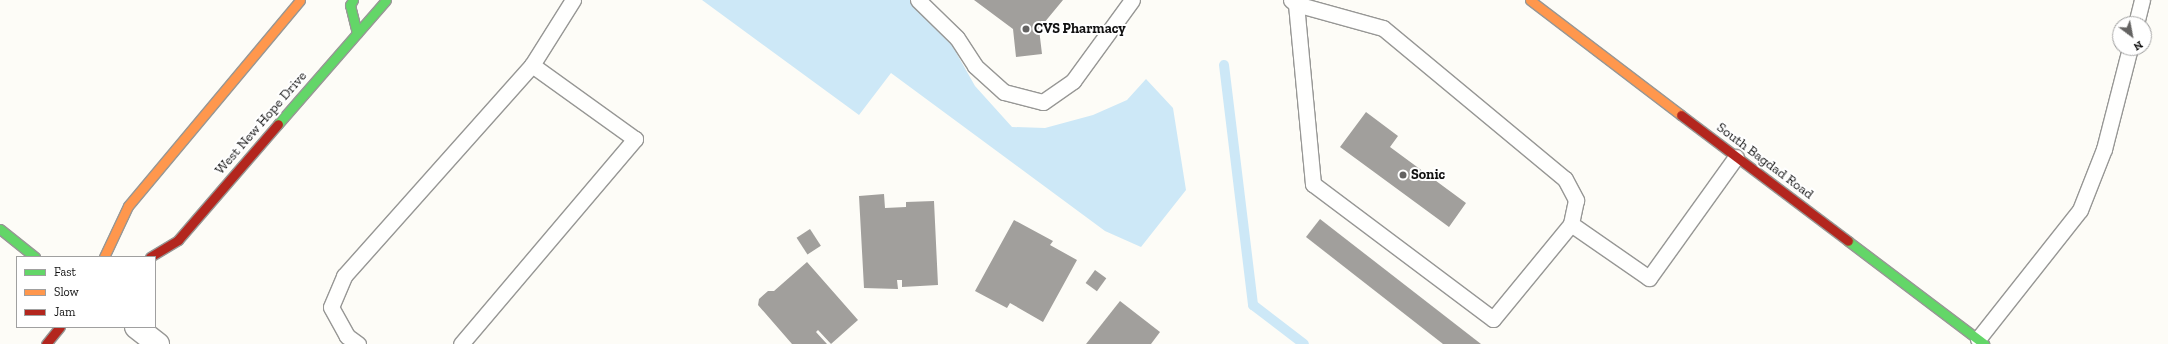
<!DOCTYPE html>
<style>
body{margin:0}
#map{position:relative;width:2168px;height:344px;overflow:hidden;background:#fdfcf7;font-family:"Zilla Slab",serif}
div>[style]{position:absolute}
.water>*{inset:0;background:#cde8f7}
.stream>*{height:10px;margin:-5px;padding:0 5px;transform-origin:5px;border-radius:5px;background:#cde8f7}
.building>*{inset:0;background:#a19f9c;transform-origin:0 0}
.roads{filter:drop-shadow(1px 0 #979795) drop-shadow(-1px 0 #979795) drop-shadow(0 1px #979795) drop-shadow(0 -1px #979795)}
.lane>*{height:15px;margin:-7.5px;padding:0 7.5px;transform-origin:7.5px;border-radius:7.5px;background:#fffffe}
.street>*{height:22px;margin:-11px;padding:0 11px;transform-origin:11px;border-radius:11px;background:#fffffe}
.fast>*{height:9px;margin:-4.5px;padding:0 4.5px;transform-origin:4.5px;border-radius:4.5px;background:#63d668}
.slow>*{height:9px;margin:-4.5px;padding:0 4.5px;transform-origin:4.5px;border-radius:4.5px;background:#ff974d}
.jam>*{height:9px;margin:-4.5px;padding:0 4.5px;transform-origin:4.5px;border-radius:4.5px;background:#b3261e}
.dots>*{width:11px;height:11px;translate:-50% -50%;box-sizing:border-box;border:2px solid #fff;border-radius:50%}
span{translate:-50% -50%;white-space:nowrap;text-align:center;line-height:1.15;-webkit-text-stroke:4px #fff;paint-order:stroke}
.poi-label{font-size:14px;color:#111;font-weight:700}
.left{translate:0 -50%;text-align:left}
.street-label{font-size:14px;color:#111}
.legend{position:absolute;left:16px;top:256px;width:140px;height:72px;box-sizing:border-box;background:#fff;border:1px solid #a0a0a0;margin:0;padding:5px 7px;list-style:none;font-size:12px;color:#111}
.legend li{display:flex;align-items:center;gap:8px;height:20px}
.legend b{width:20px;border:1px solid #a0a0a0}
.north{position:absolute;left:2112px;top:16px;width:40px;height:40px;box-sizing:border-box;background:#fff;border:1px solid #a0a0a0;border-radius:50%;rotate:148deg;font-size:11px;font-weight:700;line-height:16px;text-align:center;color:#111}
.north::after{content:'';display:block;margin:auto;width:14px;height:18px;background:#646362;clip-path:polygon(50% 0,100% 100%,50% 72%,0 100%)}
</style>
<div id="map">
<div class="water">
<div style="clip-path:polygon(702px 0,912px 0,936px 17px,975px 86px,1012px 127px,1045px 128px,1093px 115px,1127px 100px,1146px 79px,1173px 108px,1186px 190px,1141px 247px,1105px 231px,891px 73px,859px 115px)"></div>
</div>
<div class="stream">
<div style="left:1224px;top:65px;width:242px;rotate:83.1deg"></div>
<div style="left:1253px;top:305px;width:64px;rotate:37.4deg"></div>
</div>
<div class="building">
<div style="clip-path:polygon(974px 0,1063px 0,1039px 29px,1042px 54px,1016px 57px,1013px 29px)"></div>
<div style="clip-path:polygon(1366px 112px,1398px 136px,1390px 147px,1466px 203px,1449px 227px,1340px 147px)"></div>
<div style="clip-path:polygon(884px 194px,885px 208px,906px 207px,906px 202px,934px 201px,938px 285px,902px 287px,902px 280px,897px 280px,898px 289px,864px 288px,859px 196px)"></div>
<div style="clip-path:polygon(1320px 219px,1481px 344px,1443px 344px,1306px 237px)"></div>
<div style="clip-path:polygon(1014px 220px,1053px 241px,1050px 245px,1077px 260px,1043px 322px,1010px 303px,1007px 308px,975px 291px)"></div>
<div style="left:810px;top:229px;width:20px;height:16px;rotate:57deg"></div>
<div style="clip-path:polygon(807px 262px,858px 320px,831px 344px,818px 330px,816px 332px,827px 344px,792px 344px,758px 305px,759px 299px,768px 291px,774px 291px)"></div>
<div style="left:1095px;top:270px;width:14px;height:16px;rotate:36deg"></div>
<div style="clip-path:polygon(1120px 301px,1160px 332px,1151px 344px,1086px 344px)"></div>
</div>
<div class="roads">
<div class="lane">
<div style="left:918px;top:0;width:54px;rotate:44.3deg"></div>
<div style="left:957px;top:38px;width:33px;rotate:57deg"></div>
<div style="left:975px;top:66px;width:39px;rotate:42deg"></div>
<div style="left:1004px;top:92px;width:40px;rotate:14.4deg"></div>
<div style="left:1043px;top:102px;width:37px;rotate:-35deg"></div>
<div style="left:1073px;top:81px;width:100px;rotate:-53.9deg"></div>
<div style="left:1291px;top:0;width:6px;rotate:39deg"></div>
<div style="left:1296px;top:4px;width:181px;rotate:84.6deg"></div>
<div style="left:1313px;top:184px;width:225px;rotate:36.9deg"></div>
<div style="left:1493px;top:319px;width:123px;rotate:-50.6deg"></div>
<div style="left:1571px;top:224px;width:95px;rotate:34.7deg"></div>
<div style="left:1649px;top:278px;width:149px;rotate:-54.3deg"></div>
<div style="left:1296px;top:4px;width:90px;rotate:15.4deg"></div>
<div style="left:1383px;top:28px;width:236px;rotate:39.7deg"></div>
<div style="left:1565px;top:179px;width:24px;rotate:62deg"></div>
<div style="left:1576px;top:200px;width:25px;rotate:102deg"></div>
<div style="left:2136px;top:24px;width:25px;rotate:-76deg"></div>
<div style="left:1978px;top:339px;width:164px;rotate:-51.7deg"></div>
<div style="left:2080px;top:210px;width:66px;rotate:-68.5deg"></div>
<div style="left:2104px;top:149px;width:104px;rotate:-75.6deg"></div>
<div style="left:358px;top:344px;width:14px;rotate:-144deg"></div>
<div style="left:347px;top:336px;width:33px;rotate:-119deg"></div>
<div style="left:331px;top:307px;width:34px;rotate:-67deg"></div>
<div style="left:344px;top:276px;width:283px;rotate:-48.3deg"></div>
<div style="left:532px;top:65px;width:77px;rotate:-57.8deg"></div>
<div style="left:461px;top:344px;width:269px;rotate:-49.7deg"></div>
<div style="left:635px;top:139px;width:127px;rotate:-144.3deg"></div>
</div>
<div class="street">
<div style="left:136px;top:327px;width:28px;rotate:38deg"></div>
</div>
<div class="fast">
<div style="left:353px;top:0;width:6px;rotate:121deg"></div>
<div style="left:350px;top:5px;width:29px;rotate:76deg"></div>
<div style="left:278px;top:124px;width:164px;rotate:-48.9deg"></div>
<div style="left:0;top:229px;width:45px;rotate:38.7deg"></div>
<div style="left:1848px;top:241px;width:171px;rotate:37.1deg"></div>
</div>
<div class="slow">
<div style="left:1530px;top:0;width:190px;rotate:37.3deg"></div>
<div style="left:104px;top:257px;width:56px;rotate:-64.8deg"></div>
<div style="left:128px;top:206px;width:268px;rotate:-50.1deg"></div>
</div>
<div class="jam">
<div style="left:1681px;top:115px;width:209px;rotate:37deg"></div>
<div style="left:150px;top:257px;width:33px;rotate:-31deg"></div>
<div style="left:178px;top:240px;width:153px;rotate:-49.2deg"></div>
<div style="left:46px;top:344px;width:22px;rotate:-51deg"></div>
</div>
</div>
<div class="dots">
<div style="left:1026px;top:29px;background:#646362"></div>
<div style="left:1403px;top:175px;background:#646362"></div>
</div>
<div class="poi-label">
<span class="left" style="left:1034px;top:29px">CVS Pharmacy</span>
<span class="left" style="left:1411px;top:175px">Sonic</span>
</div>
<div class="street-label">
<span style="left:261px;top:123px;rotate:-49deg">West New Hope Drive</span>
<span style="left:1765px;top:161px;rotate:37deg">South Bagdad Road</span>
</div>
<ul class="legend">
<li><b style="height:5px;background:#63d668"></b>Fast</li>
<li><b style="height:5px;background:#ff974d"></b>Slow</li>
<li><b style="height:5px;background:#b3261e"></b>Jam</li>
</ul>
<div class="north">N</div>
</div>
